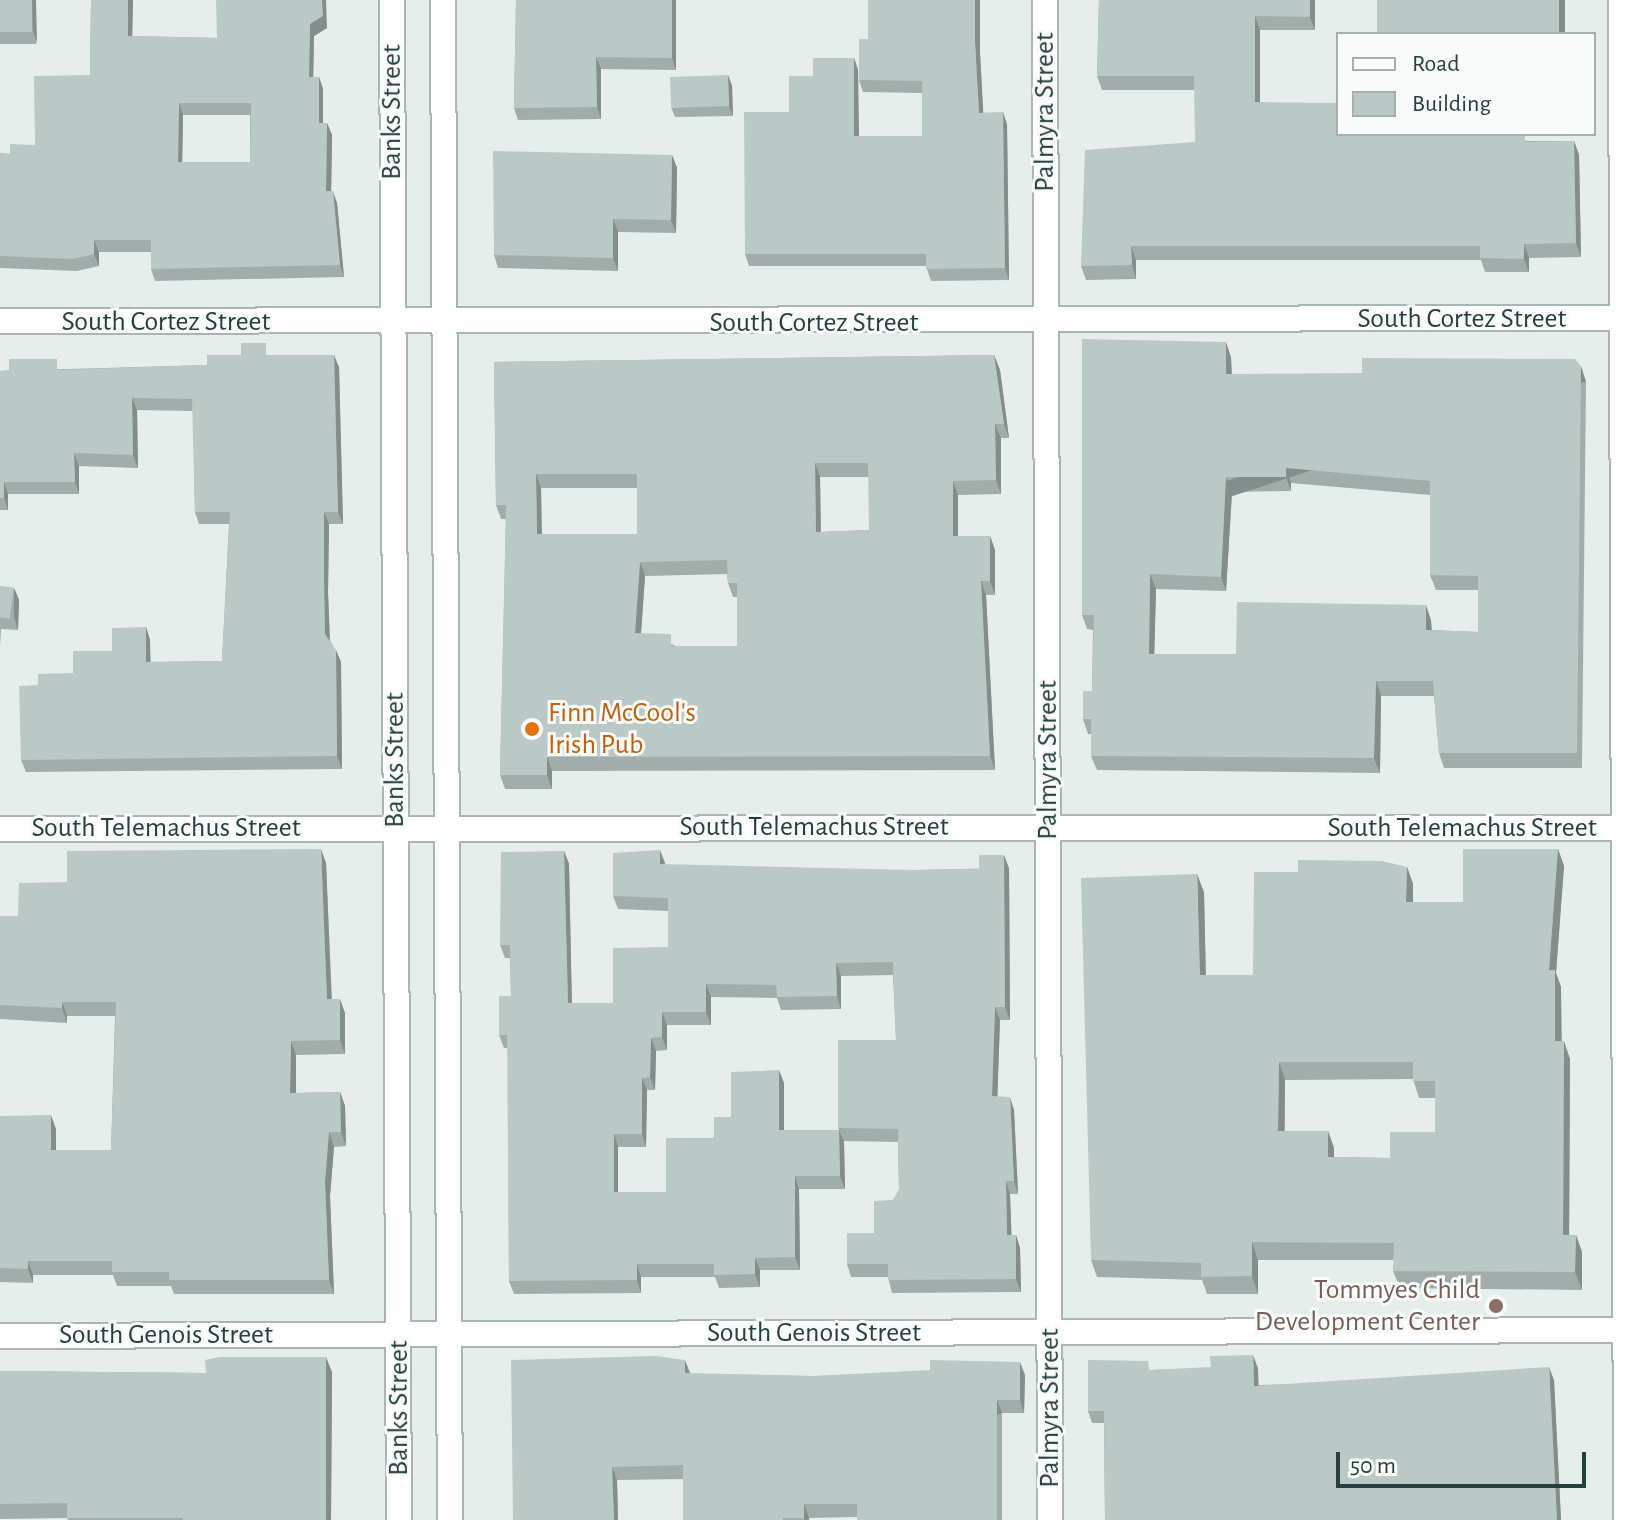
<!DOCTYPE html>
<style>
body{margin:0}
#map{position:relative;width:1628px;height:1520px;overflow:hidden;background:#e6eeec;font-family:"Alegreya Sans",sans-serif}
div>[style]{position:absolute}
.roads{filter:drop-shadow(2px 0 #a8b6b4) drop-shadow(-2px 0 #a8b6b4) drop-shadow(0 2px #a8b6b4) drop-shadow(0 -2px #a8b6b4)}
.minor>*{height:24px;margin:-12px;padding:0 12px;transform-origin:12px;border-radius:12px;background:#fff}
.wall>*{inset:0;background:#a1adaa;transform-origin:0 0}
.shaded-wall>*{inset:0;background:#838d8b;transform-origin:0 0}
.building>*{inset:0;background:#bbc9c6;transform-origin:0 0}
.dots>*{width:22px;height:22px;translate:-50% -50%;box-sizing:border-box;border:4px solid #f7fbf9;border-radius:50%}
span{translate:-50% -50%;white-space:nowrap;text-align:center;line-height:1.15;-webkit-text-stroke:6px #f7fbf9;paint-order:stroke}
.street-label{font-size:28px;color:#25403e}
.food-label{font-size:28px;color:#c56008}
.left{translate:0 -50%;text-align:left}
.education-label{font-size:28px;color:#785e54}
.right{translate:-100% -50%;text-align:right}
.legend{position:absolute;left:1336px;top:32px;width:260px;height:104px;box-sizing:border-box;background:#f7fbf9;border:2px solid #a3b0ae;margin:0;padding:10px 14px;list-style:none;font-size:24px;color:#25403e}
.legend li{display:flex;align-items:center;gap:16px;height:40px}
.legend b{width:40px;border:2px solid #a3b0ae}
.scale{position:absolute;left:1336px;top:1452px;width:250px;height:36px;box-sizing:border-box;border:4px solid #25403e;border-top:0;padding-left:10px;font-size:24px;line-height:28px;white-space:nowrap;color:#25403e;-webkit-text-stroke:6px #f7fbf9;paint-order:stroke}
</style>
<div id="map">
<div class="roads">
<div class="minor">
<div style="left:392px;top:0;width:1520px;rotate:89.74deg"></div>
<div style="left:443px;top:0;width:1520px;rotate:89.74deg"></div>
<div style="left:1045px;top:0;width:1520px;rotate:89.81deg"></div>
<div style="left:1621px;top:0;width:1520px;rotate:89.81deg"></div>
<div style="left:0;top:321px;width:1628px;rotate:-0.11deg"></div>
<div style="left:0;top:829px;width:1628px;rotate:-0.04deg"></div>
<div style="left:0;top:1336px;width:1628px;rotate:-0.21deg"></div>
</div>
</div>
<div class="wall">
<div style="left:0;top:0;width:36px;height:44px"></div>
<div style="clip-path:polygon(evenodd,91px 0,133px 0,132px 36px,217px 38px,327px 28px,314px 36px,313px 77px,319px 77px,323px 89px,323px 123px,327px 123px,332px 135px,331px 191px,337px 203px,344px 277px,155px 281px,151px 269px,151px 252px,99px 252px,99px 266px,77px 271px,0 268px,0 153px,10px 154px,35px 145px,90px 75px,91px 0,183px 115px,250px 115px,250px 162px,182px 162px,183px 115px)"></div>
<div style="clip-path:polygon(516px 0,676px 0,676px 70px,601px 69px,601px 119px,518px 120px,514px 108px)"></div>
<div style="clip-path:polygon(868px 0,980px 0,980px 53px,983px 113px,1007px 124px,1009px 280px,931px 281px,926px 266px,749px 266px,745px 254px,789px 112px,813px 76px,854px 58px,858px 70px,859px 136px,922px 136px,922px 93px,863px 92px,859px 80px,868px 39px)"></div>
<div style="clip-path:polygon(1099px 0,1315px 0,1315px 30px,1260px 30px,1260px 102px,1338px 134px,1528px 141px,1574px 141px,1579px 155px,1581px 257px,1529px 258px,1529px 272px,1485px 272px,1481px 260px,1136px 260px,1136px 279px,1086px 280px,1081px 266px,1195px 142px,1195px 90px,1102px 90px,1097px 76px)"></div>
<div style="clip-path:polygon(728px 75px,732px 86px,733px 116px,675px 117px,671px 107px)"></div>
<div style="clip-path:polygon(672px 155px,677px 168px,676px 233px,618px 232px,618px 271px,498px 268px,494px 255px)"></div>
<div style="clip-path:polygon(271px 355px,339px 367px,343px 524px,329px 524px,328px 592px,330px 640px,341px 662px,342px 769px,26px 772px,21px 760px,38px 685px,73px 673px,112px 651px,146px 627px,150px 640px,150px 662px,222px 661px,229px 524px,199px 524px,195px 512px,193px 411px,137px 410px,138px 468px,79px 466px,79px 494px,8px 494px,8px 510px,0 510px,0 371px,207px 365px)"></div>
<div style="clip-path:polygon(evenodd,994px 355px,1000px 370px,1009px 438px,1001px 438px,1001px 494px,958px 495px,958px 536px,990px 536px,995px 550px,995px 595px,986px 595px,995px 770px,552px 771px,552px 789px,505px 789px,500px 775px,506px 519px,501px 519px,496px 505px,494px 362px,994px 355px,820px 477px,869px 477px,869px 530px,821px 532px,820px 477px,994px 355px,541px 488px,637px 488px,637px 534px,542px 534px,541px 488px,994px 355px,727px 574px,728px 583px,733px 597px,737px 597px,737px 646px,676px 646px,641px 633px,645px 576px,727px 574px)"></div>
<div style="clip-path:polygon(evenodd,1231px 357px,1232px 374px,1586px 381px,1582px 768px,1444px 768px,1439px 753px,1434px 696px,1381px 696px,1380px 773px,1097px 770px,1091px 756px,1091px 734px,1088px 734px,1083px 719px,1092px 691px,1093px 630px,1087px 629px,1082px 615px,1231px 357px,1291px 483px,1430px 495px,1430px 575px,1436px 590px,1478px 590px,1478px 632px,1432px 630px,1431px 620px,1236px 654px,1154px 654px,1156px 589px,1226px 591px,1232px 492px,1291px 491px,1291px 483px)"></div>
<div style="clip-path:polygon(0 586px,14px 588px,19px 600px,18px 630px,1px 629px,0 647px)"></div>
<div style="clip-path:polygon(evenodd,1558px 849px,1564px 866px,1556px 973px,1561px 987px,1561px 1041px,1570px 1059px,1569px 1235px,1576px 1235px,1582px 1252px,1582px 1290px,1400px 1288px,1393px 1271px,1394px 1260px,1258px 1260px,1258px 1294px,1207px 1294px,1202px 1280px,1097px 1277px,1091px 1260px,1204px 892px,1206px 975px,1253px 975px,1298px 872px,1407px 867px,1413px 884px,1413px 902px,1463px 902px,1558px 849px,1413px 1079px,1419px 1098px,1435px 1098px,1435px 1132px,1390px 1158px,1334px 1157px,1334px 1148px,1328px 1131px,1285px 1131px,1285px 1080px,1413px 1079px)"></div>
<div style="clip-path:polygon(evenodd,564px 851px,569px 864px,572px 1003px,613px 1003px,668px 947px,668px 911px,618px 909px,613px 896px,914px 870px,1009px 868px,1010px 1020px,1000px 1020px,997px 1097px,1014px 1110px,1018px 1194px,1010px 1194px,1011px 1235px,1016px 1235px,1020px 1248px,1021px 1292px,892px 1293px,888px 1277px,851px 1277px,847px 1264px,874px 1233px,899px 1190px,898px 1142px,844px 1141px,845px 1189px,799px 1189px,800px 1270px,760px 1270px,760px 1287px,719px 1288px,715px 1277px,641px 1277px,641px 1293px,514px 1294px,509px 1281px,508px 1048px,504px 1048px,499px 1035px,511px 996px,510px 958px,505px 958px,500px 945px,564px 851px,893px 975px,896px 1040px,838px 1128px,839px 1130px,784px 1130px,784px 1083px,731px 1117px,666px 1192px,618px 1192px,618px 1147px,646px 1147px,647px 1090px,655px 1090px,656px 1051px,667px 1050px,667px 1025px,711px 1025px,711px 997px,777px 998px,781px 1010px,841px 1009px,841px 976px,893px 975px)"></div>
<div style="clip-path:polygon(326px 863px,332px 999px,345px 1013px,345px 1054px,296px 1055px,296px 1093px,340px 1092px,345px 1106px,346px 1146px,334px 1147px,330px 1196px,334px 1294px,174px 1294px,171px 1286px,117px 1286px,113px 1275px,33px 1275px,33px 1283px,0 1282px,0 1116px,56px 1129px,56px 1150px,111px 1150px,115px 1016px,67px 1016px,67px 1023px,0 1019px,0 916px,18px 916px,67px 882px)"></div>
<div style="clip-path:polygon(1258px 1368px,1258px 1385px,1554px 1380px,1561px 1520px,1105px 1520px,1104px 1423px,1092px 1423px,1088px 1411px,1152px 1370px)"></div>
<div style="clip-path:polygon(0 1371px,206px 1373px,332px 1372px,331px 1520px,68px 1520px,67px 1518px,0 1519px)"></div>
<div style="clip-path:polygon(690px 1374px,812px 1376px,1025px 1375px,1024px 1413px,1002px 1413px,1002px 1520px,857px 1520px,857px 1517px,809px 1518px,809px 1520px,683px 1520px,683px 1479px,617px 1480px,618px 1520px,513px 1520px)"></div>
</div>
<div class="shaded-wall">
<div style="clip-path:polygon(32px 0,36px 0,37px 43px,33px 31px)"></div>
<div style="clip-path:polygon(128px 0,133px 0,132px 48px,128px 36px)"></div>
<div style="clip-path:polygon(322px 0,326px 0,327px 28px,314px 36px,313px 89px,309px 77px,310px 24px)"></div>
<div style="clip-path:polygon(672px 0,676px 0,676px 70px,672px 58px)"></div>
<div style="clip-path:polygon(975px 0,980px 0,980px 53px,984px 125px,979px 113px,975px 41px)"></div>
<div style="clip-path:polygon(1310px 0,1315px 0,1315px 30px,1310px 17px)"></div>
<div style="left:1559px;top:0;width:6px;height:34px"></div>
<div style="clip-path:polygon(1255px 16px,1260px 30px,1260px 116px,1255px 102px)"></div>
<div style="clip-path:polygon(596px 57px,601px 69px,601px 119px,597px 107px)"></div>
<div style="clip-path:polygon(854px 58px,858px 70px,859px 148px,854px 136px)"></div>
<div style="clip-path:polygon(728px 75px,732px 86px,733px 116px,729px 106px)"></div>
<div style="clip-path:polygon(319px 77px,323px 89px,323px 135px,319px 123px)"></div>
<div style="clip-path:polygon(179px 103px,183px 115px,182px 174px,178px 162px)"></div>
<div style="clip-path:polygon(1003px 112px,1007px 124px,1009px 280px,1005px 268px)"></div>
<div style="clip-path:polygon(327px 123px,332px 135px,331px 203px,326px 191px)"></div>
<div style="clip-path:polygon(1574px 141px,1579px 155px,1581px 257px,1576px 243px)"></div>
<div style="clip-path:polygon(672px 155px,677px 168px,676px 233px,671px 220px)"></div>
<div style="clip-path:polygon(333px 191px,337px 203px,344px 277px,340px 265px)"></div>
<div style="clip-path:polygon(613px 219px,618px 232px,618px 271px,613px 258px)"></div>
<div style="clip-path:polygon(94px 240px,99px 252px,99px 266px,94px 254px)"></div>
<div style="clip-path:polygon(1524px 244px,1529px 258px,1529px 272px,1524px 259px)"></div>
<div style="clip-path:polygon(1131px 246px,1136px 260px,1136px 279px,1132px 265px)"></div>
<div style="clip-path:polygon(1226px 342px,1231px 357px,1232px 389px,1226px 374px)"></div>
<div style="clip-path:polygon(334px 355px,339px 367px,343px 524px,338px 512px)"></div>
<div style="clip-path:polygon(994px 355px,1000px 370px,1009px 438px,1004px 424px)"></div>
<div style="left:1581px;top:366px;width:16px;height:387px;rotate:72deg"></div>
<div style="clip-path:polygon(132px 398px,137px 410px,138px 468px,133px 455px)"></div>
<div style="clip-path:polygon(995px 424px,1001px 438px,1001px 494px,996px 480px)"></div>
<div style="clip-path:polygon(74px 453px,79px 466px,79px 494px,75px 482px)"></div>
<div style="clip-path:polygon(815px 463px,820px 477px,821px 546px,816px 532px)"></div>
<div style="clip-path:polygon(1286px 468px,1291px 483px,1291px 491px,1286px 477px)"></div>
<div style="clip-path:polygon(536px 474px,541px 488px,542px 548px,537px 534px)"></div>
<div style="clip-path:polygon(1226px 477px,1232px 492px,1226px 591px,1221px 577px)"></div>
<div style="clip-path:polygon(953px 481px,958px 495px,958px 550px,953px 536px)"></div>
<div style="clip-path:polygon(4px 482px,8px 494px,8px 510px,4px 498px)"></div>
<div style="clip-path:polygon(324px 512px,329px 524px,328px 592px,330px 646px,325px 634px,324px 580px)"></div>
<div style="clip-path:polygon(990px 536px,995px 550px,995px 595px,990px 581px)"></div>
<div style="clip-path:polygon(640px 562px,645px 576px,640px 647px,635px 633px)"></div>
<div style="clip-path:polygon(1150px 574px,1156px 589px,1154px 668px,1149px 654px)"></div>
<div style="clip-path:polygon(981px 581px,986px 595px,995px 770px,990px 756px)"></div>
<div style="clip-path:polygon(14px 588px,19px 600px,18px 630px,14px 617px)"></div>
<div style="clip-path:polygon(1426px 605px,1431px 620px,1432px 645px,1426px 630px)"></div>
<div style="clip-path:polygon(146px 627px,150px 640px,151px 675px,146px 662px)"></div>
<div style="clip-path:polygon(336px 650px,341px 662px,342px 769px,337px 756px)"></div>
<div style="clip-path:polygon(1376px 681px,1381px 696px,1380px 773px,1374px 758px)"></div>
<div style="clip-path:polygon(547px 757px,552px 771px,552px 789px,547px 775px)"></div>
<div style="clip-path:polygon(321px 849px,326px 863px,332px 1013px,327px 999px)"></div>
<div style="clip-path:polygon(1558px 849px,1564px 866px,1556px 973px,1561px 987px,1562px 1059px,1555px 1041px,1549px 970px)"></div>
<div style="clip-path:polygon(660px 850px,665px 863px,665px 877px,660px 864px)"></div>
<div style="clip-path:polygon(564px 851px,569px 864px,572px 1016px,568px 1003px)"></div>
<div style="clip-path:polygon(1004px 855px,1009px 868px,1010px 1020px,1005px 1007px)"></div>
<div style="clip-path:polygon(1407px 867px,1413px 884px,1413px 919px,1406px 902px)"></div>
<div style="clip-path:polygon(1197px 874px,1204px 892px,1206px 992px,1200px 975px)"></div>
<div style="clip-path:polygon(836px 963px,841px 976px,841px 1009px,837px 996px)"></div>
<div style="clip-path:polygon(706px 984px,711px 997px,711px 1025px,706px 1012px)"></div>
<div style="clip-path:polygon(340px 999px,345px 1013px,345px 1054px,340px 1040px)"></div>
<div style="clip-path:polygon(62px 1002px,67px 1016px,67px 1023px,62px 1008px)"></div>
<div style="clip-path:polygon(995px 1007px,1000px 1020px,997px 1109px,992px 1096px)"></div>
<div style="clip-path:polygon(662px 1012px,667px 1025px,667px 1050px,662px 1037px)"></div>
<div style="clip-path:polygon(651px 1038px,656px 1051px,655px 1090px,650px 1077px)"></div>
<div style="clip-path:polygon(291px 1041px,296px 1055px,296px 1107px,290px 1093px)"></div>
<div style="clip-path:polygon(1564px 1041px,1570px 1059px,1569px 1252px,1563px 1235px)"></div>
<div style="clip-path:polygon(1279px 1062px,1285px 1080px,1284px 1148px,1278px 1131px)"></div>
<div style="clip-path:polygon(779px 1070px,784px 1083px,784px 1143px,779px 1130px)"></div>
<div style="clip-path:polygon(642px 1078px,647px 1090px,646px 1147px,642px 1134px)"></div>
<div style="clip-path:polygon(340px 1092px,345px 1106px,346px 1146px,341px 1132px)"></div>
<div style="clip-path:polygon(1010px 1097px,1014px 1110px,1018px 1194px,1014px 1181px)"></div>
<div style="clip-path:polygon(51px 1115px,56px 1129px,56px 1165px,51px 1150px)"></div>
<div style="clip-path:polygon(839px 1130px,844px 1142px,845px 1189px,840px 1176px)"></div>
<div style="clip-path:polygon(1328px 1131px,1334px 1148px,1334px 1174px,1328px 1157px)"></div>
<div style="clip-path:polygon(329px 1132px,334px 1147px,330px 1196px,334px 1294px,329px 1280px,325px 1182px)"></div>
<div style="clip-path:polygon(614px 1134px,618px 1147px,618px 1205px,614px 1192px)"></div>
<div style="clip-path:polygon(795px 1176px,799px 1189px,800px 1270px,795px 1257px)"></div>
<div style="clip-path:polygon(1006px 1181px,1010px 1194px,1012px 1248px,1007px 1235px)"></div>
<div style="clip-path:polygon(1016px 1235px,1020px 1248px,1021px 1292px,1016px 1279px)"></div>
<div style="clip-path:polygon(1576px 1235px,1582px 1252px,1582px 1290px,1575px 1272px)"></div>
<div style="clip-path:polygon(1252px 1242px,1258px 1260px,1258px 1294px,1252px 1276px)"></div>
<div style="clip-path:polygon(755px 1258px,760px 1270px,760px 1287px,755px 1274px)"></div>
<div style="clip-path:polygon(28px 1261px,33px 1275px,33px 1283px,28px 1269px)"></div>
<div style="clip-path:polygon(637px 1264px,641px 1277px,641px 1293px,637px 1280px)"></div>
<div style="clip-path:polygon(1253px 1355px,1258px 1368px,1259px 1398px,1254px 1386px)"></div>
<div style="clip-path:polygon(326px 1357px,332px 1372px,331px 1520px,326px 1520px)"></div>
<div style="clip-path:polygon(685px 1360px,690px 1373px,685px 1373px)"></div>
<div style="clip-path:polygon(1020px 1362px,1025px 1375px,1024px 1413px,1020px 1400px)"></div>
<div style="clip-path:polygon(1549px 1367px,1554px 1380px,1561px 1520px,1557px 1520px)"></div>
<div style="left:997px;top:1400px;width:14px;height:120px;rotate:69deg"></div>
<div style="clip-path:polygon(612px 1467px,617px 1480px,618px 1520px,614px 1520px)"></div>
<div style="clip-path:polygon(804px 1504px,809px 1518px,809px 1520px,805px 1520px,804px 1518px)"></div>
</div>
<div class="building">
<div style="left:0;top:0;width:32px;height:32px"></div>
<div style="clip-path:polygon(evenodd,91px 0,128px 0,128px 36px,217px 38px,216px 0,322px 0,323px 16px,310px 24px,309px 77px,319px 77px,319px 123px,327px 123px,326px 191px,333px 191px,340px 265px,151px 269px,151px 240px,94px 240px,94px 254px,73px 259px,0 256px,0 153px,10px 154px,10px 144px,35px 145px,34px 76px,90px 75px,91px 0,179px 103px,251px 103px,250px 162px,178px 162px,179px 103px)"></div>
<div style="clip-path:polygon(516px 0,672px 0,672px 58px,596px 57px,597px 107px,514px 108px)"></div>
<div style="clip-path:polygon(868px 0,975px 0,975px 41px,979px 113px,1003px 112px,1005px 268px,926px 269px,926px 254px,745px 254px,744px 112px,789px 112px,789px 76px,813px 76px,813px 58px,854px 58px,854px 136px,922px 136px,922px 81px,859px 80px,859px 39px,868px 39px)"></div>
<div style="clip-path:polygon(1099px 0,1310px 0,1310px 17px,1255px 16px,1255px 102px,1338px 103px,1338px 134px,1525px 134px,1525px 142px,1574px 141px,1576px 243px,1524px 244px,1524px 259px,1480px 258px,1480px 246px,1131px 246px,1132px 265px,1081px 266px,1085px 150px,1195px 142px,1194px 76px,1097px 76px)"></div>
<div style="left:1377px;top:0;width:182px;height:34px"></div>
<div style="left:728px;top:75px;width:31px;height:58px;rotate:88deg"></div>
<div style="clip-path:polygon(493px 151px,672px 155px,671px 220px,613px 219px,613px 258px,494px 255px)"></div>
<div style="clip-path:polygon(evenodd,1082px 339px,1226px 342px,1226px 374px,1362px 373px,1362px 358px,1575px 359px,1581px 366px,1577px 753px,1439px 753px,1433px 681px,1376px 681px,1374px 758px,1091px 756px,1091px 719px,1083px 719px,1083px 691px,1092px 691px,1094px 615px,1082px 615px,1082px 339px,1286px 468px,1430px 481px,1430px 575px,1478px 576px,1478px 632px,1426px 630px,1426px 605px,1237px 602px,1236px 654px,1149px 654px,1150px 574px,1221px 577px,1226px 477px,1286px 477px,1286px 468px)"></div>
<div style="clip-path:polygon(241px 343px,266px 343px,266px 355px,334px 355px,338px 512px,324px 512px,324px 580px,325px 634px,336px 650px,337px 756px,21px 760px,19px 686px,38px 685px,38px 674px,73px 673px,73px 651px,112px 651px,112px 628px,146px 627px,146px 662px,222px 661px,230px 512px,195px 512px,192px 399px,132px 398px,133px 455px,74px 453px,75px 482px,4px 482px,4px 498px,0 498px,0 371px,9px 370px,9px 359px,57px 359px,57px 370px,207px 365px,207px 355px,241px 355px)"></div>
<div style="clip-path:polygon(evenodd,994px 355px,1004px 424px,995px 424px,996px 480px,953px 481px,953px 536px,990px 536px,990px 581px,981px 581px,990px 756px,547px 757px,547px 775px,500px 775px,506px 505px,496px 505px,494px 362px,994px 355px,815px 463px,868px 463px,869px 530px,816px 532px,815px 463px,994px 355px,536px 474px,637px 474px,637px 534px,537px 534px,536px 474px,994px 355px,727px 560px,728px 583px,737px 583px,737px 646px,671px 646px,671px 634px,635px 633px,640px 562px,727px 560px)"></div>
<div style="left:0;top:586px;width:14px;height:31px;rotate:8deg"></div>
<div style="clip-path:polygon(321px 849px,327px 999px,340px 999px,340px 1040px,291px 1041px,290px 1093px,340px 1092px,341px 1132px,329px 1132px,325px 1182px,329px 1280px,169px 1280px,169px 1272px,112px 1272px,112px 1261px,28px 1261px,28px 1269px,0 1268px,0 1116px,51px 1115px,51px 1150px,111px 1150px,116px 1002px,62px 1002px,62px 1008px,0 1005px,0 916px,18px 916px,19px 883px,67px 882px,67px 851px)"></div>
<div style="clip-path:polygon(evenodd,1463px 849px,1558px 849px,1549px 970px,1555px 970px,1555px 1041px,1564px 1041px,1563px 1235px,1576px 1235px,1575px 1272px,1393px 1271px,1394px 1243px,1252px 1242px,1252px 1276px,1201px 1277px,1201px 1263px,1091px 1260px,1081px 878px,1197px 874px,1200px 975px,1253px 975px,1254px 872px,1298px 872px,1298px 860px,1382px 861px,1407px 867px,1406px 902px,1463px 902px,1463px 849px,1279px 1062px,1413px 1062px,1413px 1081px,1435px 1081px,1435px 1132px,1390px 1132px,1390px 1158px,1328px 1157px,1328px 1131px,1278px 1131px,1279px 1062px)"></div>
<div style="clip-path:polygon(660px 850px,660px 864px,914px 870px,979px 869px,979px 855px,1004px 855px,1005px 1007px,995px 1007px,992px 1096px,1010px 1097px,1014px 1181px,1006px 1181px,1007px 1235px,1016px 1235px,1016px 1279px,888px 1280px,888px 1264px,847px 1264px,847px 1233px,874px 1233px,874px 1201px,893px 1200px,899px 1190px,898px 1129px,838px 1128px,838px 1040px,896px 1040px,893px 962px,836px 963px,837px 996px,777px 997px,776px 985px,706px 984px,706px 1012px,662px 1012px,662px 1037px,651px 1038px,650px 1077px,642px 1078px,642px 1134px,614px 1134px,614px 1192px,666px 1192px,666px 1138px,714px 1138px,714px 1117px,731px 1117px,731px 1072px,779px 1070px,779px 1130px,839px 1130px,840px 1176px,795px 1176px,795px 1257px,755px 1258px,755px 1274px,714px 1275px,714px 1264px,637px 1264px,637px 1280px,509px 1281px,507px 1035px,499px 1035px,499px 996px,511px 996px,510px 945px,500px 945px,501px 852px,564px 851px,568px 1003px,613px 1003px,613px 948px,668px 947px,668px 898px,613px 896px,613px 853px)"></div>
<div style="clip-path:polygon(1253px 1355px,1254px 1386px,1549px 1367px,1557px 1520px,1105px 1520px,1104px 1411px,1088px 1411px,1088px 1360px,1148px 1361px,1149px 1370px,1211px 1367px,1210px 1356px)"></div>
<div style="clip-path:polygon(656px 1356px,685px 1360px,685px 1373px,812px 1376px,930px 1370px,930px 1360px,1020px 1362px,1020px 1400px,997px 1400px,997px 1520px,857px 1520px,857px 1504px,804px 1504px,804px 1518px,783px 1518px,783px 1520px,683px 1520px,683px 1465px,612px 1467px,614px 1520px,513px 1520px,511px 1360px)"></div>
<div style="clip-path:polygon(219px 1357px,326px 1357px,326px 1520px,183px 1520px,183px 1518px,67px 1518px,67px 1503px,0 1504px,0 1371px,206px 1373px,205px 1360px)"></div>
</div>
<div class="dots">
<div style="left:532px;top:729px;background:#e8710a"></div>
<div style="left:1496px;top:1306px;background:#8d6e63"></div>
</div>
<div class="street-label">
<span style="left:392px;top:112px;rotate:-90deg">Banks Street</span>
<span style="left:1045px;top:112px;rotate:-90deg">Palmyra Street</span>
<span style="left:1462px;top:319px">South Cortez Street</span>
<span style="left:166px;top:322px">South Cortez Street</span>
<span style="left:814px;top:323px">South Cortez Street</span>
<span style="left:395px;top:760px;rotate:-90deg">Banks Street</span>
<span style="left:1048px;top:760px;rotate:-90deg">Palmyra Street</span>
<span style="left:814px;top:827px">South Telemachus Street</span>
<span style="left:166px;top:828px">South Telemachus Street</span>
<span style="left:1462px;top:828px">South Telemachus Street</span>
<span style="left:814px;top:1333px">South Genois Street</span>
<span style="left:166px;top:1335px">South Genois Street</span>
<span style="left:399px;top:1408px;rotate:-90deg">Banks Street</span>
<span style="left:1050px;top:1408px;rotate:-90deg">Palmyra Street</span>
</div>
<div class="food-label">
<span class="left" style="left:548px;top:729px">Finn McCool's<br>Irish Pub</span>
</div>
<div class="education-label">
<span class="right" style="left:1480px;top:1306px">Tommyes Child<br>Development Center</span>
</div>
<ul class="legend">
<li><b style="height:10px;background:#fff"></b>Road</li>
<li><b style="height:22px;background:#bbc9c6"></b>Building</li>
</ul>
<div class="scale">50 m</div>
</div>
